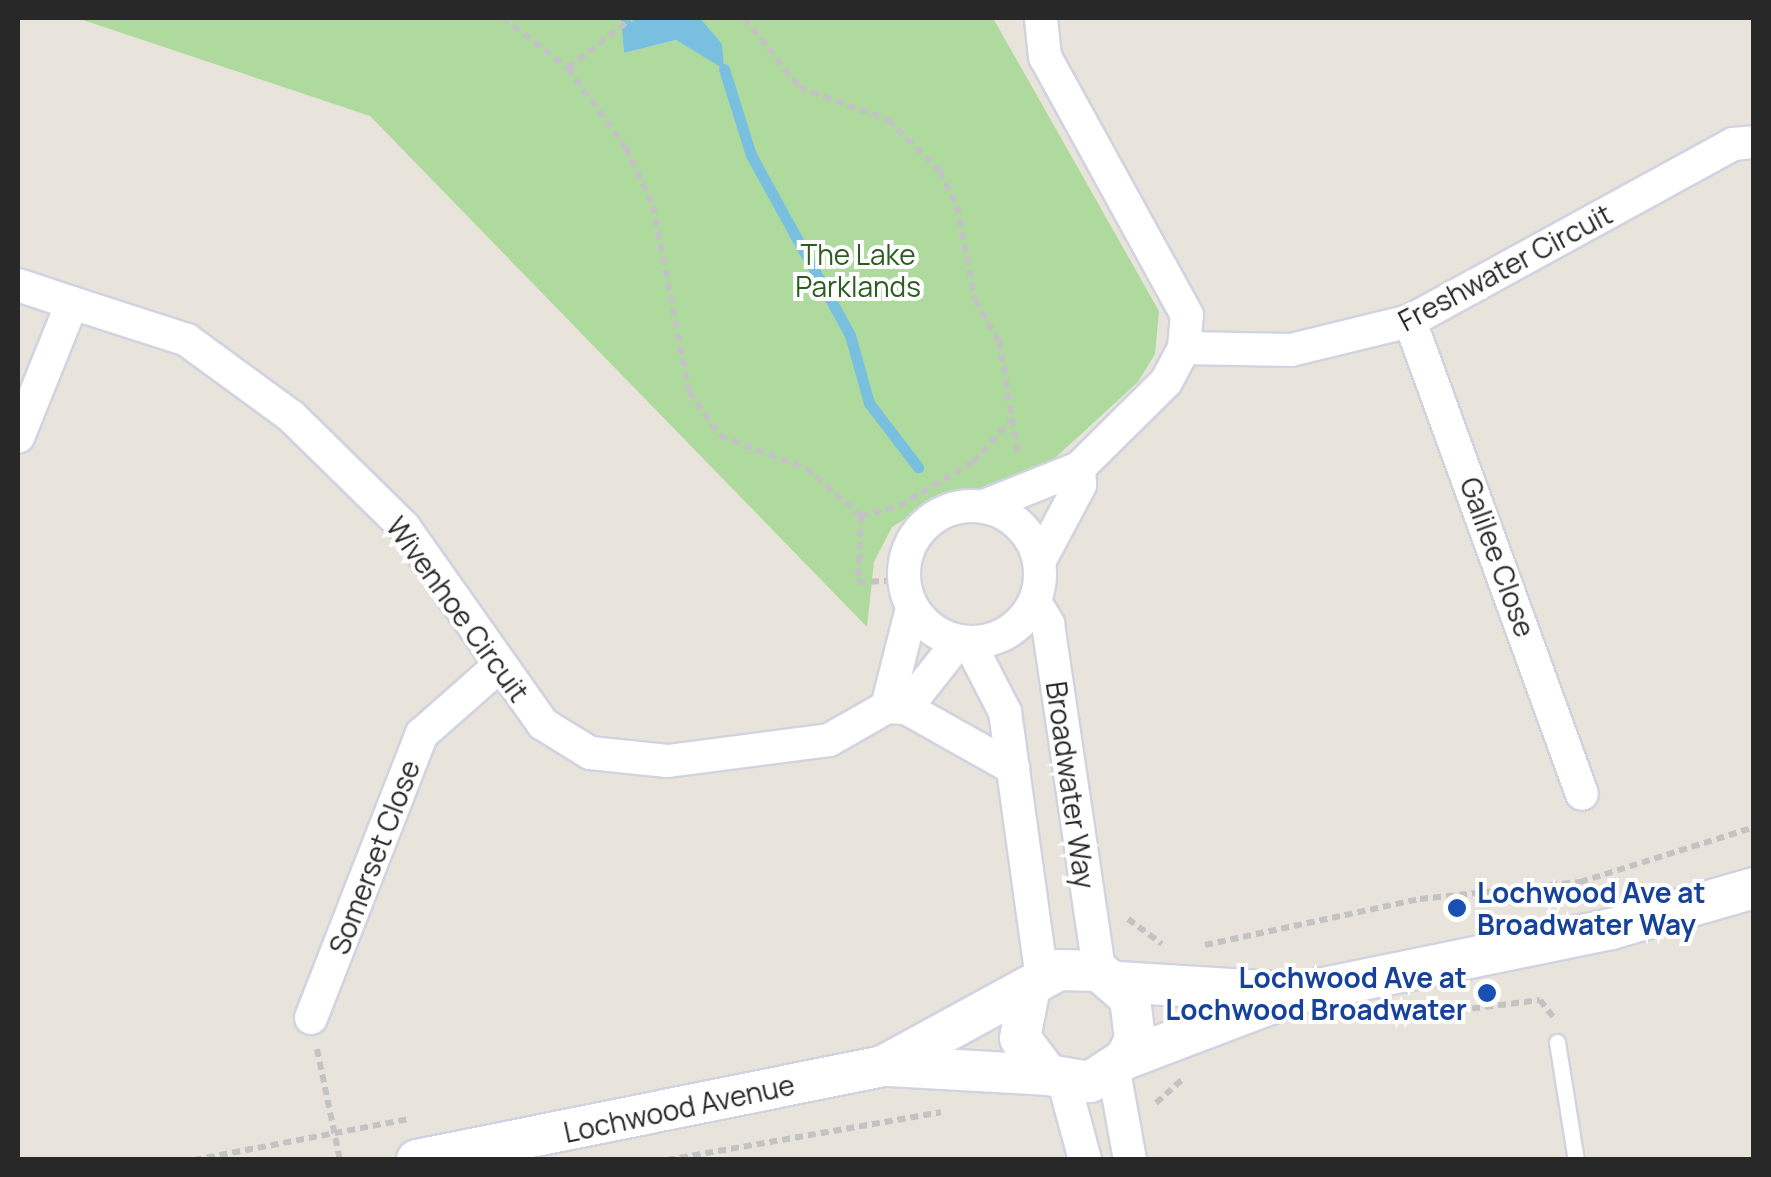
<!DOCTYPE html>
<style>
body{margin:0}
#map{position:relative;width:1771px;height:1177px;overflow:hidden;background:#e9e4db;font-family:Manrope,sans-serif}
div>[style]{position:absolute}
.green>*{inset:0;background:#afda9e}
.water>*{inset:0;background:#79c0e0}
.stream>*{height:11px;margin:-5.5px;padding:0 5.5px;transform-origin:5.5px;border-radius:5.5px;background:#79c0e0}
.path>*{height:6px;margin-top:-3px;transform-origin:0;background:repeating-linear-gradient(90deg,#c3c3c3 0 8px,transparent 0 13px)}
.roads{filter:drop-shadow(2px 0 #d1d3e0) drop-shadow(-2px 0 #d1d3e0) drop-shadow(0 2px #d1d3e0) drop-shadow(0 -2px #d1d3e0)}
.service>*{height:15px;margin:-7.5px;padding:0 7.5px;transform-origin:7.5px;border-radius:7.5px;background:#fff}
.minor>*{height:32px;margin:-16px;padding:0 16px;transform-origin:16px;border-radius:16px;background:#fff}
.minor>.ring{margin:-16px;padding:0;box-sizing:content-box;background:none;border:32px solid #fff;border-radius:50%}
.tertiary>*{height:40px;margin:-20px;padding:0 20px;transform-origin:20px;border-radius:20px;background:#fff}
.dots>*{width:28px;height:28px;translate:-50% -50%;box-sizing:border-box;border:5px solid #fff;border-radius:50%}
span{translate:-50% -50%;white-space:nowrap;text-align:center;line-height:1.15;-webkit-text-stroke:8px #fff;paint-order:stroke}
.park-label{font-size:28px;color:#2b5d21}
.street-label{font-size:28px;color:#282828}
.transit-label{font-size:28px;color:#164399;font-weight:700}
.left{translate:0 -50%;text-align:left}
.right{translate:-100% -50%;text-align:right}
.frame{position:absolute;inset:0;border:20px solid #282828;pointer-events:none}
</style>
<div id="map">
<div class="green">
<div style="clip-path:polygon(77px 18px,621px 18px,624px 53px,676px 40px,724px 68px,721px 44px,700px 18px,993px 18px,1159px 311px,1155px 354px,1138px 382px,1043px 469px,996px 490px,943px 496px,892px 527px,874px 562px,867px 627px,370px 116px)"></div>
</div>
<div class="water">
<div style="clip-path:polygon(621px 18px,700px 18px,722px 44px,724px 69px,676px 40px,624px 53px)"></div>
</div>
<div class="stream">
<div style="left:724px;top:69px;width:90px;rotate:72.6deg"></div>
<div style="left:751px;top:155px;width:205px;rotate:61.2deg"></div>
<div style="left:850px;top:335px;width:71px;rotate:74.4deg"></div>
<div style="left:869px;top:403px;width:81px;rotate:52.6deg"></div>
</div>
<div class="path">
<div style="left:503px;top:18px;width:82px;rotate:37.6deg"></div>
<div style="left:568px;top:68px;width:81px;rotate:-38deg"></div>
<div style="left:744px;top:18px;width:88px;rotate:51.4deg"></div>
<div style="left:799px;top:87px;width:95px;rotate:20.3deg"></div>
<div style="left:888px;top:120px;width:73px;rotate:44.4deg"></div>
<div style="left:940px;top:171px;width:39px;rotate:64deg"></div>
<div style="left:957px;top:206px;width:96px;rotate:79.2deg"></div>
<div style="left:975px;top:300px;width:48px;rotate:59.7deg"></div>
<div style="left:999px;top:341px;width:114px;rotate:80.4deg"></div>
<div style="left:568px;top:68px;width:99px;rotate:54.1deg"></div>
<div style="left:626px;top:148px;width:64px;rotate:65deg"></div>
<div style="left:653px;top:206px;width:189px;rotate:79deg"></div>
<div style="left:689px;top:392px;width:54px;rotate:54.8deg"></div>
<div style="left:720px;top:436px;width:92px;rotate:20.4deg"></div>
<div style="left:806px;top:468px;width:73px;rotate:41.1deg"></div>
<div style="left:861px;top:516px;width:66px;rotate:92.6deg"></div>
<div style="left:858px;top:582px;width:30px;rotate:-2deg"></div>
<div style="left:861px;top:516px;width:39px;rotate:-15deg"></div>
<div style="left:899px;top:506px;width:86px;rotate:-30.7deg"></div>
<div style="left:973px;top:462px;width:55px;rotate:-47.9deg"></div>
<div style="left:1128px;top:919px;width:42px;rotate:36.3deg"></div>
<div style="left:1205px;top:945px;width:220px;rotate:-12.1deg"></div>
<div style="left:1420px;top:899px;width:161px;rotate:-6.1deg"></div>
<div style="left:1580px;top:882px;width:182px;rotate:-17.5deg"></div>
<div style="left:1382px;top:1020px;width:159px;rotate:-7.2deg"></div>
<div style="left:1540px;top:1000px;width:23px;rotate:52deg"></div>
<div style="left:317px;top:1049px;width:113px;rotate:78.3deg"></div>
<div style="left:1156px;top:1103px;width:36px;rotate:-42deg"></div>
<div style="left:194px;top:1160px;width:218px;rotate:-10.8deg"></div>
<div style="left:667px;top:1160px;width:278px;rotate:-9.9deg"></div>
</div>
<div class="roads">
<div class="service">
<div style="left:1557px;top:1042px;width:120px;rotate:80.9deg"></div>
</div>
<div class="minor">
<div style="left:18px;top:285px;width:57px;rotate:18.4deg"></div>
<div style="left:72px;top:303px;width:144px;rotate:111.9deg"></div>
<div style="left:72px;top:303px;width:121px;rotate:17.8deg"></div>
<div style="left:187px;top:340px;width:129px;rotate:36.2deg"></div>
<div style="left:291px;top:416px;width:158px;rotate:44.5deg"></div>
<div style="left:404px;top:527px;width:241px;rotate:54.8deg"></div>
<div style="left:543px;top:724px;width:55px;rotate:31.7deg"></div>
<div style="left:590px;top:753px;width:78px;rotate:5.9deg"></div>
<div style="left:668px;top:761px;width:162px;rotate:-7.4deg"></div>
<div style="left:829px;top:740px;width:67px;rotate:-29.6deg"></div>
<div style="left:887px;top:707px;width:19px;rotate:3deg"></div>
<div style="left:906px;top:708px;width:85px;rotate:-51.7deg"></div>
<div style="left:1410px;top:321px;width:503px;rotate:70.02deg"></div>
<div style="left:1184px;top:348px;width:107px;rotate:1.1deg"></div>
<div style="left:1291px;top:350px;width:122px;rotate:-13.7deg"></div>
<div style="left:1410px;top:321px;width:368px;rotate:-28.7deg"></div>
<div style="left:1733px;top:144px;width:21px;rotate:-5deg"></div>
<div class="ring" style="left:904px;top:506px;width:104px;height:104px"></div>
<div style="left:984px;top:506px;width:102px;rotate:-21.8deg"></div>
<div style="left:1079px;top:468px;width:122px;rotate:-44.7deg"></div>
<div style="left:1166px;top:382px;width:38px;rotate:-62deg"></div>
<div style="left:1184px;top:348px;width:33px;rotate:-85deg"></div>
<div style="left:1187px;top:315px;width:294px;rotate:-118.8deg"></div>
<div style="left:1045px;top:57px;width:39px;rotate:-96deg"></div>
<div style="left:1040px;top:560px;width:85px;rotate:-61.9deg"></div>
<div style="left:1080px;top:485px;width:17px;rotate:-93deg"></div>
<div style="left:1035px;top:602px;width:26px;rotate:59deg"></div>
<div style="left:1048px;top:624px;width:351px;rotate:81.6deg"></div>
<div style="left:969px;top:642px;width:79px;rotate:62.8deg"></div>
<div style="left:1005px;top:712px;width:270px;rotate:82.1deg"></div>
<div style="left:887px;top:707px;width:102px;rotate:-75.8deg"></div>
<div style="left:906px;top:708px;width:123px;rotate:29.3deg"></div>
<div style="left:311px;top:1018px;width:305px;rotate:-68.7deg"></div>
<div style="left:422px;top:734px;width:101px;rotate:-41.4deg"></div>
<div style="left:1114px;top:1071px;width:90px;rotate:79.8deg"></div>
<div style="left:1064px;top:1082px;width:81px;rotate:74.9deg"></div>
</div>
<div class="tertiary">
<div style="left:1117px;top:982px;width:163px;rotate:3.5deg"></div>
<div style="left:1125px;top:1059px;width:186px;rotate:-20.8deg"></div>
<div style="left:1299px;top:993px;width:318px;rotate:-11.6deg"></div>
<div style="left:1611px;top:929px;width:149px;rotate:-16deg"></div>
<div style="left:887px;top:1066px;width:161px;rotate:3.2deg"></div>
<div style="left:417px;top:1160px;width:475px;rotate:-11.4deg"></div>
<div style="left:883px;top:1066px;width:200px;rotate:-28.6deg"></div>
<div style="left:1059px;top:970px;width:40px;rotate:1.4deg"></div>
<div style="left:1099px;top:971px;width:41px;rotate:41.1deg"></div>
<div style="left:1130px;top:998px;width:42px;rotate:83.2deg"></div>
<div style="left:1135px;top:1040px;width:21px;rotate:118deg"></div>
<div style="left:1125px;top:1059px;width:42px;rotate:146.7deg"></div>
<div style="left:1090px;top:1082px;width:43px;rotate:-170.5deg"></div>
<div style="left:1048px;top:1075px;width:46px;rotate:-127.1deg"></div>
<div style="left:1020px;top:1038px;width:47px;rotate:-78.9deg"></div>
</div>
</div>
<div class="dots">
<div style="left:1457px;top:908px;background:#1a4fb4"></div>
<div style="left:1487px;top:993px;background:#1a4fb4"></div>
</div>
<div class="park-label">
<span style="left:858px;top:270px">The Lake<br>Parklands</span>
</div>
<div class="street-label">
<span style="left:1505px;top:267px;rotate:-28deg">Freshwater Circuit</span>
<span style="left:1498px;top:557px;rotate:70deg">Galilee Close</span>
<span style="left:458px;top:609px;rotate:54deg">Wivenhoe Circuit</span>
<span style="left:1071px;top:785px;rotate:82deg">Broadwater Way</span>
<span style="left:374px;top:857px;rotate:-69deg">Somerset Close</span>
<span style="left:679px;top:1108px;rotate:-12deg">Lochwood Avenue</span>
</div>
<div class="transit-label">
<span class="left" style="left:1477px;top:908px">Lochwood Ave at<br>Broadwater Way</span>
<span class="right" style="left:1467px;top:993px">Lochwood Ave at<br>Lochwood Broadwater</span>
</div>
<div class="frame"></div>
</div>
